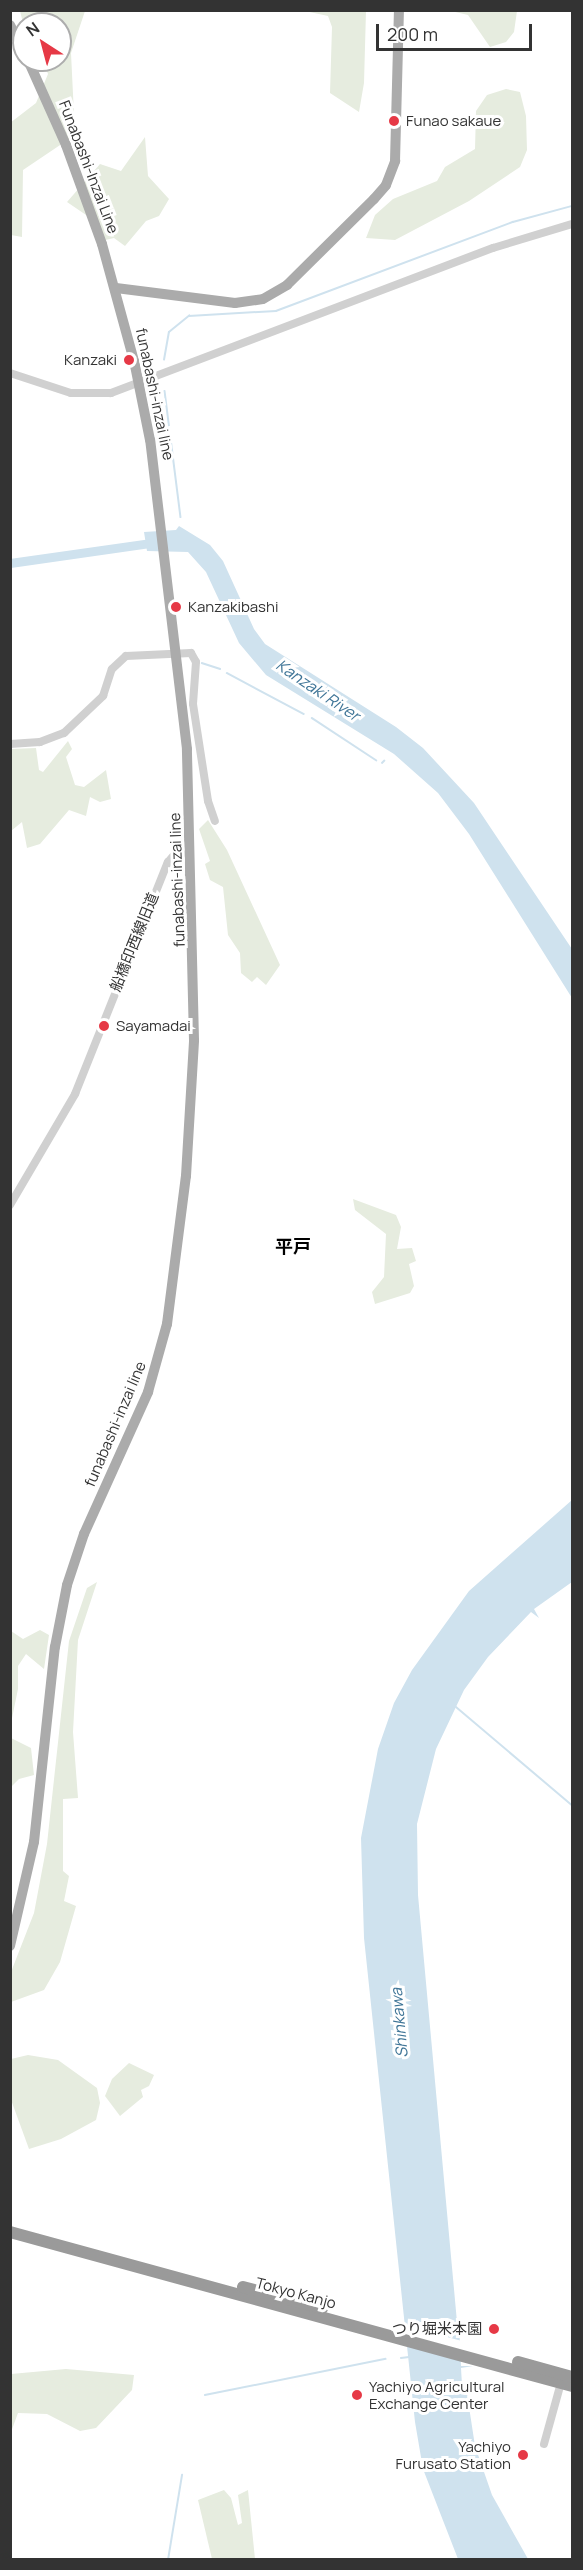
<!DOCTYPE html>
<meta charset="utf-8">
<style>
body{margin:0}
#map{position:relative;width:583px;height:2570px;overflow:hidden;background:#fff;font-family:Manrope,"Noto Sans JP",sans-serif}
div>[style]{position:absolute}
.green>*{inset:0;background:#e6ecdf}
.water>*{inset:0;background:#cfe2ee}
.pier>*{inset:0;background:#fff}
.stream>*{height:1.5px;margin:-0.75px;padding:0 0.75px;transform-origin:0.75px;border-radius:0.75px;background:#cfe2ee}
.river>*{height:9px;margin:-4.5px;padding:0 4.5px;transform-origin:4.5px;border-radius:4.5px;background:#cfe2ee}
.minor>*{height:8px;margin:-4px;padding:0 4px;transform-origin:4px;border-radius:4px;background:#d0d0d0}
.major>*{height:10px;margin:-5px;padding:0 5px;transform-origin:5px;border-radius:5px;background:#ababab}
.highway>*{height:12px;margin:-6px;padding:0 6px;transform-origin:6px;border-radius:6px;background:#9a9a9a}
.dots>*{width:16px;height:16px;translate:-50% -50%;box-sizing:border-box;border:3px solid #fff;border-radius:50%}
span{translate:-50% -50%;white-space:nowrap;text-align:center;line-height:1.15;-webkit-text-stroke:6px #fff;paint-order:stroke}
.poi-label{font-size:15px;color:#333}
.left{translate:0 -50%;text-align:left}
.right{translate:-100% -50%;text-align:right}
.street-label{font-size:15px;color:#333}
.water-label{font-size:16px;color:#3f7597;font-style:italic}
.quarter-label{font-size:18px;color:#000;font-weight:700}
.frame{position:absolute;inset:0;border:12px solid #333;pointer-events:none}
.north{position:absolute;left:12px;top:12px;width:60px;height:60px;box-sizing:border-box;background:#fff;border:2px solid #adadad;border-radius:50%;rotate:324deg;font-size:16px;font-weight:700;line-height:24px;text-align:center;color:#333}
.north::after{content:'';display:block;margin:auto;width:21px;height:27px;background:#e63946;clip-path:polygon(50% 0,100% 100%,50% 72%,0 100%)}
.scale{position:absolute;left:376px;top:24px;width:156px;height:27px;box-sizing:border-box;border:3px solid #333;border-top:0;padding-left:8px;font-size:18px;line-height:21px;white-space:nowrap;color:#333;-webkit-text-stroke:4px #fff;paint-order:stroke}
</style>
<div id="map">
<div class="green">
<div style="clip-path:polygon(20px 11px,85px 11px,71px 53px,75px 135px,23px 170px,22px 237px,11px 235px,10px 123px,36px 103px,48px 74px,43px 60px,60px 60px,60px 24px,24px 27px)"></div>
<div style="clip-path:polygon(305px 11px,366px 11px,364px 83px,359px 112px,330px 93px,332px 27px,328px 16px)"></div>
<div style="clip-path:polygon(451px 11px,517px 11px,514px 32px,506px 42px,490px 47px,468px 15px)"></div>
<div style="clip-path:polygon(506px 89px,520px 92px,526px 116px,527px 150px,520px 167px,469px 201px,395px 240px,366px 238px,375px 215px,393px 199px,437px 181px,445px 167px,475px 149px,476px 111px,487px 95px)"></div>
<div style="clip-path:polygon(145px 137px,148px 176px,169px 199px,159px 216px,146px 221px,125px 246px,114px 238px,97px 242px,89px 217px,67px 202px,100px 164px,121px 171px)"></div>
<div style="clip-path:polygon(68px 741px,72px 749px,66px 757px,75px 785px,84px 787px,106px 770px,111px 799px,100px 802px,90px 797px,86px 816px,69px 810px,40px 844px,27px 848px,22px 822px,11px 831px,11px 749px,36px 748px,39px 770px,43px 772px)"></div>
<div style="clip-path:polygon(208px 820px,227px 850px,280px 965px,266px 985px,257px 977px,252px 982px,241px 973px,240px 953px,228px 935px,223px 887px,210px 880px,205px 864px,210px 861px,199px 829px)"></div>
<div style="clip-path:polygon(353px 1199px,396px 1215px,401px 1227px,397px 1249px,412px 1248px,416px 1261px,409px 1264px,414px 1286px,410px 1293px,375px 1304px,372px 1292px,384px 1277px,386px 1234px,355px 1210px)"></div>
<div style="clip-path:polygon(97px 1582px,78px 1640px,73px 1732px,78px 1798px,63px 1799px,63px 1871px,69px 1876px,64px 1901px,76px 1906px,60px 1962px,44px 1990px,11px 2002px,11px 1972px,34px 1913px,47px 1844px,69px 1641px,87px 1588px)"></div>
<div style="clip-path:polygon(40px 1630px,49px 1635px,44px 1669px,26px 1654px,18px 1666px,18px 1689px,11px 1723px,11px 1631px,23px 1639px)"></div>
<div style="clip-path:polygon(11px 1738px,31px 1748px,34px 1775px,19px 1779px,11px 1787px)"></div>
<div style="clip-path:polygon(28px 2055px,58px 2060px,97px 2088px,100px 2103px,96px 2120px,61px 2139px,29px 2149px,10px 2097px,11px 2059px)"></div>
<div style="clip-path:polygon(129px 2063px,154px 2075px,149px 2086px,141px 2090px,143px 2097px,120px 2116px,105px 2096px,112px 2079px)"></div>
<div style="clip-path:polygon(66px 2369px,134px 2375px,132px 2390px,96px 2428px,80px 2431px,47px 2414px,18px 2413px,11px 2432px,11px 2374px)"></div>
<div style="clip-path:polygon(224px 2490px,231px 2498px,238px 2525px,242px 2523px,238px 2495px,248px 2490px,255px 2559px,212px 2559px,198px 2500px)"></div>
</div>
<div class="water">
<div style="clip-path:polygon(179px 526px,210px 545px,223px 561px,254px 629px,265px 644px,396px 727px,423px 748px,474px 803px,572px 949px,572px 998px,469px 834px,438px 793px,394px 754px,266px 675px,239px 643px,206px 572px,188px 552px,147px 551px,144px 532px,176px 530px)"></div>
<div style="clip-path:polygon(572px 1500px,572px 1582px,534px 1609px,539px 1618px,531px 1612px,488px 1657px,464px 1690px,436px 1749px,417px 1824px,418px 1895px,457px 2322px,467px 2323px,459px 2324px,461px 2366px,473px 2366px,461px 2368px,462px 2385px,466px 2387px,475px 2446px,492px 2495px,528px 2559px,458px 2559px,423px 2469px,415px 2422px,364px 1938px,361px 1838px,378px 1749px,394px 1703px,412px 1670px,469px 1591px)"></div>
</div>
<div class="pier">
<div style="clip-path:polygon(402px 2325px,462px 2341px,463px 2359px,404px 2343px)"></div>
</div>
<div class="stream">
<div style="left:164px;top:360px;width:28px;rotate:-80deg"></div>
<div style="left:169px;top:332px;width:26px;rotate:-39deg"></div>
<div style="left:189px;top:316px;width:87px;rotate:-3.3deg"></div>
<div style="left:276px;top:311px;width:253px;rotate:-20.6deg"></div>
<div style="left:513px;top:222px;width:61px;rotate:-15.2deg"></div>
<div style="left:165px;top:391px;width:127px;rotate:82.8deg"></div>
<div style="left:202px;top:663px;width:19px;rotate:18deg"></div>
<div style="left:227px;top:673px;width:87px;rotate:28deg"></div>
<div style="left:312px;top:718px;width:77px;rotate:33.3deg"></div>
<div style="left:382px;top:763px;width:3px;rotate:-45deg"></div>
<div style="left:454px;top:1705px;width:155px;rotate:40.3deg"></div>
<div style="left:401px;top:2358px;width:8px;rotate:-7deg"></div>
<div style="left:205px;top:2395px;width:184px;rotate:-11.3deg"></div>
<div style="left:168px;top:2560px;width:86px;rotate:-80.6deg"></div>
</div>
<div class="river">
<div style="left:10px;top:563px;width:148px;rotate:-8.1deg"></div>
</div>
<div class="minor">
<div style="left:10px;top:373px;width:64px;rotate:18.2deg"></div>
<div style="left:71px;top:393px;width:40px"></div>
<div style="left:111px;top:393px;width:409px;rotate:-20.8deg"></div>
<div style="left:493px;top:248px;width:83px;rotate:-16.9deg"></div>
<div style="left:10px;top:744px;width:30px;rotate:-4deg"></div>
<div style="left:40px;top:742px;width:26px;rotate:-21deg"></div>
<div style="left:64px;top:733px;width:54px;rotate:-43.5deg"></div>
<div style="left:103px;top:696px;width:28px;rotate:-72deg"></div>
<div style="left:112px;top:669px;width:19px;rotate:-43deg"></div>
<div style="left:126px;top:656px;width:65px;rotate:-2.6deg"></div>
<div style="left:191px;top:653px;width:10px;rotate:61deg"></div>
<div style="left:196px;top:662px;width:42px;rotate:94.1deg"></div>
<div style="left:193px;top:704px;width:98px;rotate:81.2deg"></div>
<div style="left:208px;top:801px;width:21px;rotate:71deg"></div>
<div style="left:10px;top:1205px;width:129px;rotate:-59.6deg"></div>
<div style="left:75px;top:1094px;width:250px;rotate:-68.2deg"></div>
<div style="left:168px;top:862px;width:11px;rotate:-49deg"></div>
<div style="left:175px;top:854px;width:15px;rotate:-8deg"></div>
<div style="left:544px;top:2444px;width:67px;rotate:-74.5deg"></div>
</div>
<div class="major">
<div style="left:10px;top:25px;width:30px;rotate:63deg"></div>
<div style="left:116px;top:288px;width:120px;rotate:7.2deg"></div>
<div style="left:235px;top:303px;width:28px;rotate:-8deg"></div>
<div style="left:263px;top:299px;width:28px;rotate:-30deg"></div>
<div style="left:287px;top:285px;width:122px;rotate:-44.7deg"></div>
<div style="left:374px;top:199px;width:18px;rotate:-49deg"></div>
<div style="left:386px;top:185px;width:26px;rotate:-69deg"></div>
<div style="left:395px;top:161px;width:151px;rotate:-88.5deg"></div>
<div style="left:10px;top:1946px;width:107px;rotate:-77deg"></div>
<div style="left:34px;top:1842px;width:196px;rotate:-83.9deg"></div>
<div style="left:55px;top:1647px;width:63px;rotate:-79deg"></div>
<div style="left:67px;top:1585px;width:54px;rotate:-71.6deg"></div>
<div style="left:84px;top:1534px;width:156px;rotate:-65.7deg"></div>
<div style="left:148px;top:1392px;width:71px;rotate:-74.4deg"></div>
<div style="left:167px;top:1324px;width:149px;rotate:-82.7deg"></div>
<div style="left:186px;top:1176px;width:136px;rotate:-86.6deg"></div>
<div style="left:194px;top:1040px;width:291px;rotate:-91.4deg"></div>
<div style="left:187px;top:749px;width:311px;rotate:-96.8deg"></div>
<div style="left:150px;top:440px;width:81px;rotate:-101.4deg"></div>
<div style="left:134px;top:361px;width:121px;rotate:-105.3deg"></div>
<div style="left:102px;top:244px;width:105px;rotate:-110deg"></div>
<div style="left:66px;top:145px;width:93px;rotate:-114.1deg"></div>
</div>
<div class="highway">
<div style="left:10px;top:2232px;width:583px;rotate:15.32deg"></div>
<div style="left:243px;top:2287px;width:82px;rotate:14.9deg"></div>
<div style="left:518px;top:2362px;width:56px;rotate:15.5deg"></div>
</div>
<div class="dots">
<div style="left:394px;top:121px;background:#e63946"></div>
<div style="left:129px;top:360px;background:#e63946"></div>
<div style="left:176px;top:607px;background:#e63946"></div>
<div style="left:104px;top:1026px;background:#e63946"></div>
<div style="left:494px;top:2329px;background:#e63946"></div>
<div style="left:357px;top:2395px;background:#e63946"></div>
<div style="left:523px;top:2455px;background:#e63946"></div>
</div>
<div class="poi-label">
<span class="left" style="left:406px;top:121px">Funao sakaue</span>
<span class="right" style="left:117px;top:360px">Kanzaki</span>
<span class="left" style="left:188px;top:607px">Kanzakibashi</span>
<span class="left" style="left:116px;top:1026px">Sayamadai</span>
<span class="right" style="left:482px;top:2329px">つり堀米本園</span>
<span class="left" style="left:369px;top:2395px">Yachiyo Agricultural<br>Exchange Center</span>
<span class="right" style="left:511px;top:2455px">Yachiyo<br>Furusato Station</span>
</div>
<div class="street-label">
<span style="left:89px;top:167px;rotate:69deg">Funabashi-Inzai Line</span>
<span style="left:155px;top:394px;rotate:78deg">funabashi-inzai line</span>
<span style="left:177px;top:880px;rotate:-92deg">funabashi-inzai line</span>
<span style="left:134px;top:942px;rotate:-68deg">船橋印西線旧道</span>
<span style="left:115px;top:1424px;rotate:-67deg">funabashi-inzai line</span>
<span style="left:296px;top:2293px;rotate:15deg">Tokyo Kanjo</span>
</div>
<div class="water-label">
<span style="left:318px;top:690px;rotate:34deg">Kanzaki River</span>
<span style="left:399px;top:2023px;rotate:-95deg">Shinkawa</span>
</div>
<div class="quarter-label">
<span style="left:293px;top:1246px">平戸</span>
</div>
<div class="frame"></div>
<div class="north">N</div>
<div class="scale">200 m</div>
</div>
